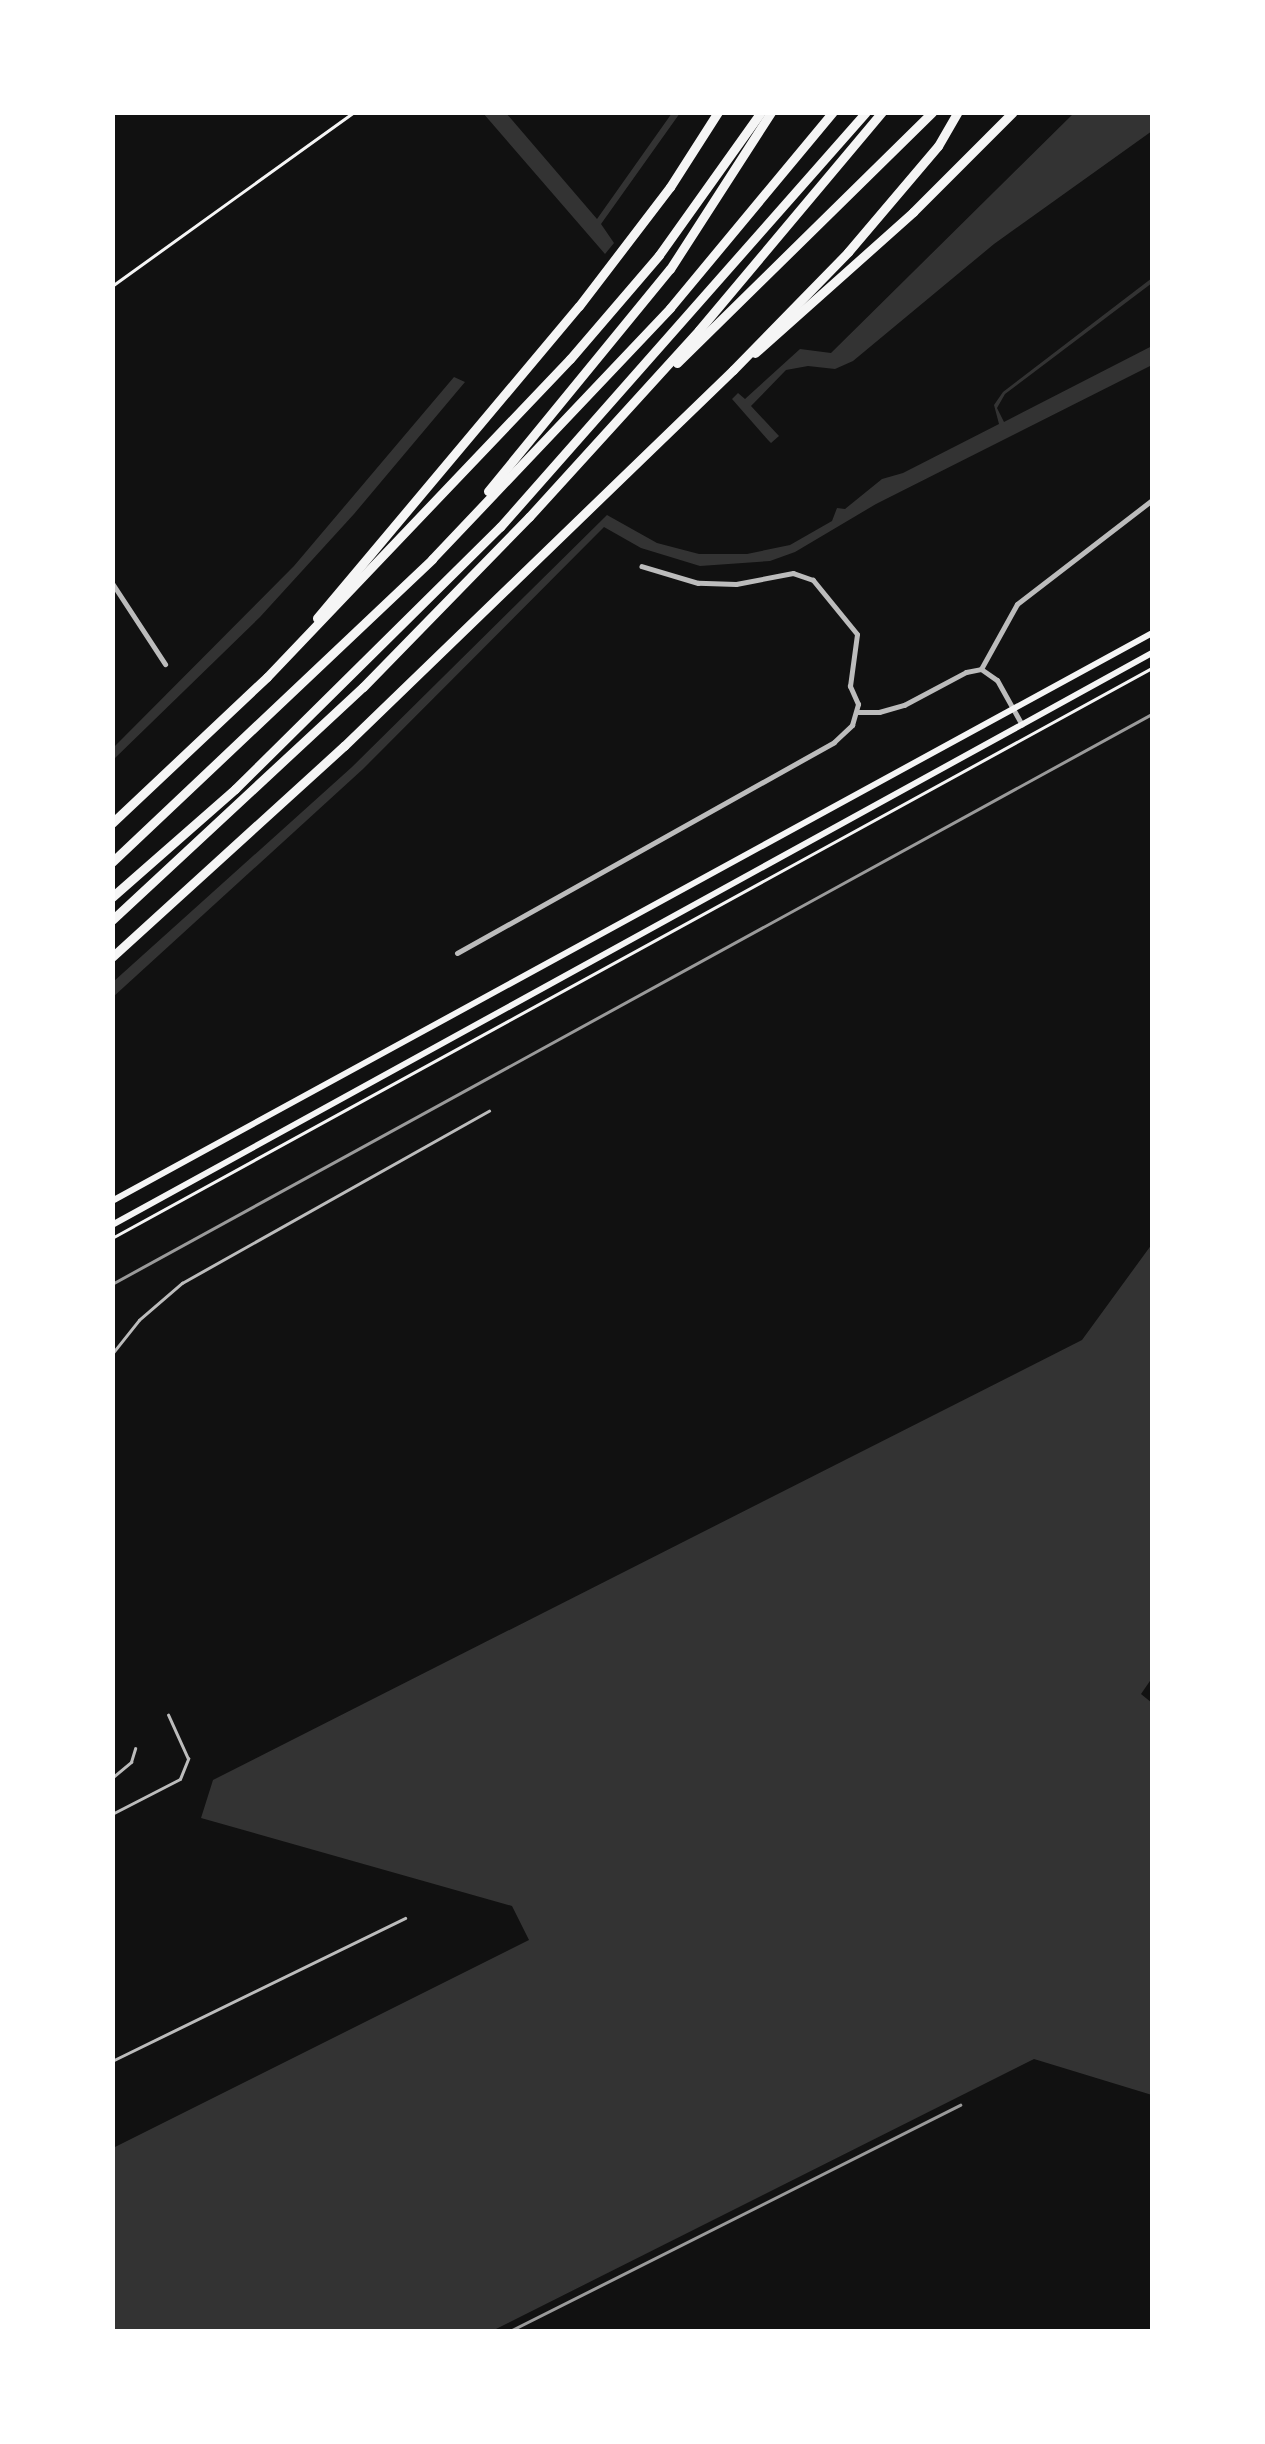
<!DOCTYPE html>
<style>
body{margin:0}
#map{position:relative;width:1265px;height:2444px;overflow:hidden;background:#111;font-family:"Open Sans",sans-serif}
div>[style]{position:absolute}
.water>*{inset:0;background:#333}
.path>*{height:2.5px;margin:-1.25px;padding:0 1.25px;transform-origin:1.25px;border-radius:1.25px;background:#f5f5f5}
.service>*{height:2.5px;margin:-1.25px;padding:0 1.25px;transform-origin:1.25px;border-radius:1.25px;background:#bcbcbc}
.minor>*{height:5px;margin:-2.5px;padding:0 2.5px;transform-origin:2.5px;border-radius:2.5px;background:#bcbcbc}
.secondary>*{height:6px;margin:-3px;padding:0 3px;transform-origin:3px;border-radius:3px;background:#f5f5f5}
.motorway>*{height:9px;margin:-4.5px;padding:0 4.5px;transform-origin:4.5px;border-radius:4.5px;background:#f5f5f5}
.rail>*{height:2.5px;margin:-1.25px;padding:0 1.25px;transform-origin:1.25px;border-radius:1.25px;background:#9a9a9a}
span{translate:-50% -50%;white-space:nowrap;text-align:center;line-height:1.15;-webkit-text-stroke:10px #fff;paint-order:stroke}
.frame{position:absolute;inset:0;border:115px solid #fff;pointer-events:none}
</style>
<div id="map">
<div class="water">
<div style="clip-path:polygon(1075px 112px,1152px 113px,1152px 131px,994px 244px,853px 361px,835px 369px,808px 366px,786px 370px,751px 406px,779px 436px,771px 443px,768px 440px,732px 399px,738px 393px,745px 399px,800px 349px,831px 353px)"></div>
<div style="clip-path:polygon(483px 113px,506px 113px,597px 219px,672px 113px,680px 113px,601px 224px,614px 243px,605px 254px)"></div>
<div style="clip-path:polygon(1152px 278px,1152px 283px,1005px 394px,997px 408px,1004px 422px,1152px 346px,1152px 365px,876px 504px,795px 552px,770px 561px,700px 566px,641px 548px,604px 527px,363px 769px,113px 997px,113px 982px,352px 767px,607px 515px,657px 543px,699px 554px,747px 554px,790px 545px,832px 521px,837px 508px,845px 509px,882px 479px,903px 473px,999px 424px,994px 405px,1003px 392px)"></div>
<div style="clip-path:polygon(454px 377px,465px 382px,354px 514px,260px 617px,113px 760px,113px 748px,294px 566px)"></div>
<div style="clip-path:polygon(1152px 1244px,1152px 1678px,1141px 1694px,1152px 1703px,1152px 2095px,1034px 2059px,492px 2331px,113px 2331px,113px 2148px,529px 1940px,512px 1906px,201px 1818px,213px 1780px,1082px 1340px)"></div>
</div>
<div class="path">
<div style="left:112px;top:286px;width:298px;rotate:-35.7deg"></div>
<div style="left:112px;top:1238px;width:1186px;rotate:-28.73deg"></div>
</div>
<div class="service">
<div style="left:112px;top:1354px;width:43px;rotate:-51.5deg"></div>
<div style="left:139px;top:1320px;width:57px;rotate:-40.7deg"></div>
<div style="left:182px;top:1283px;width:352px;rotate:-29.3deg"></div>
<div style="left:112px;top:1778px;width:25px;rotate:-40deg"></div>
<div style="left:131px;top:1762px;width:14px;rotate:-73deg"></div>
<div style="left:112px;top:1814px;width:76px;rotate:-27.2deg"></div>
<div style="left:180px;top:1779px;width:22px;rotate:-68deg"></div>
<div style="left:188px;top:1759px;width:48px;rotate:-114.4deg"></div>
<div style="left:112px;top:2061px;width:326px;rotate:-26deg"></div>
</div>
<div class="minor">
<div style="left:112px;top:583px;width:97px;rotate:56.8deg"></div>
<div style="left:981px;top:669px;width:19px;rotate:35deg"></div>
<div style="left:997px;top:680px;width:51px;rotate:60.9deg"></div>
<div style="left:858px;top:712px;width:21px"></div>
<div style="left:879px;top:712px;width:26px;rotate:-16deg"></div>
<div style="left:904px;top:705px;width:70px;rotate:-28deg"></div>
<div style="left:966px;top:672px;width:15px;rotate:-11deg"></div>
<div style="left:981px;top:669px;width:74px;rotate:-61deg"></div>
<div style="left:1017px;top:604px;width:170px;rotate:-37.6deg"></div>
<div style="left:457px;top:953px;width:432px;rotate:-29.2deg"></div>
<div style="left:834px;top:742px;width:25px;rotate:-43deg"></div>
<div style="left:852px;top:725px;width:22px;rotate:-74deg"></div>
<div style="left:858px;top:704px;width:20px;rotate:-114deg"></div>
<div style="left:850px;top:686px;width:52px;rotate:-82.3deg"></div>
<div style="left:857px;top:634px;width:70px;rotate:-129.2deg"></div>
<div style="left:813px;top:580px;width:21px;rotate:-161deg"></div>
<div style="left:793px;top:573px;width:58px;rotate:169.1deg"></div>
<div style="left:736px;top:584px;width:38px;rotate:-178deg"></div>
<div style="left:698px;top:583px;width:59px;rotate:-163.4deg"></div>
</div>
<div class="secondary">
<div style="left:112px;top:1201px;width:1185px;rotate:-28.64deg"></div>
<div style="left:112px;top:1225px;width:1187px;rotate:-28.81deg"></div>
</div>
<div class="motorway">
<div style="left:755px;top:353px;width:212px;rotate:-41.7deg"></div>
<div style="left:913px;top:212px;width:141px;rotate:-45deg"></div>
<div style="left:677px;top:363px;width:358px;rotate:-44.5deg"></div>
<div style="left:488px;top:491px;width:287px;rotate:-50.7deg"></div>
<div style="left:670px;top:269px;width:187px;rotate:-57.2deg"></div>
<div style="left:317px;top:618px;width:407px;rotate:-50deg"></div>
<div style="left:579px;top:306px;width:150px;rotate:-52.6deg"></div>
<div style="left:670px;top:187px;width:89px;rotate:-57.4deg"></div>
<div style="left:112px;top:823px;width:213px;rotate:-43.3deg"></div>
<div style="left:267px;top:677px;width:439px;rotate:-46.4deg"></div>
<div style="left:570px;top:359px;width:137px;rotate:-49.4deg"></div>
<div style="left:659px;top:255px;width:176px;rotate:-54.5deg"></div>
<div style="left:112px;top:862px;width:441px;rotate:-43.4deg"></div>
<div style="left:432px;top:559px;width:346px;rotate:-46.5deg"></div>
<div style="left:670px;top:308px;width:255px;rotate:-50.3deg"></div>
<div style="left:112px;top:897px;width:164px;rotate:-41.3deg"></div>
<div style="left:235px;top:789px;width:373px;rotate:-44.7deg"></div>
<div style="left:500px;top:527px;width:553px;rotate:-48.59deg"></div>
<div style="left:112px;top:920px;width:342px;rotate:-42.9deg"></div>
<div style="left:363px;top:687px;width:238px;rotate:-45.7deg"></div>
<div style="left:529px;top:517px;width:253px;rotate:-47.7deg"></div>
<div style="left:699px;top:330px;width:285px;rotate:-50deg"></div>
<div style="left:112px;top:957px;width:314px;rotate:-42.3deg"></div>
<div style="left:344px;top:746px;width:541px;rotate:-44.03deg"></div>
<div style="left:733px;top:370px;width:165px;rotate:-45.7deg"></div>
<div style="left:848px;top:252px;width:139px;rotate:-49.7deg"></div>
<div style="left:938px;top:146px;width:39px;rotate:-60deg"></div>
</div>
<div class="rail">
<div style="left:112px;top:1284px;width:1186px;rotate:-28.73deg"></div>
<div style="left:508px;top:2332px;width:506px;rotate:-26.67deg"></div>
</div>
<div class="frame"></div>
</div>
